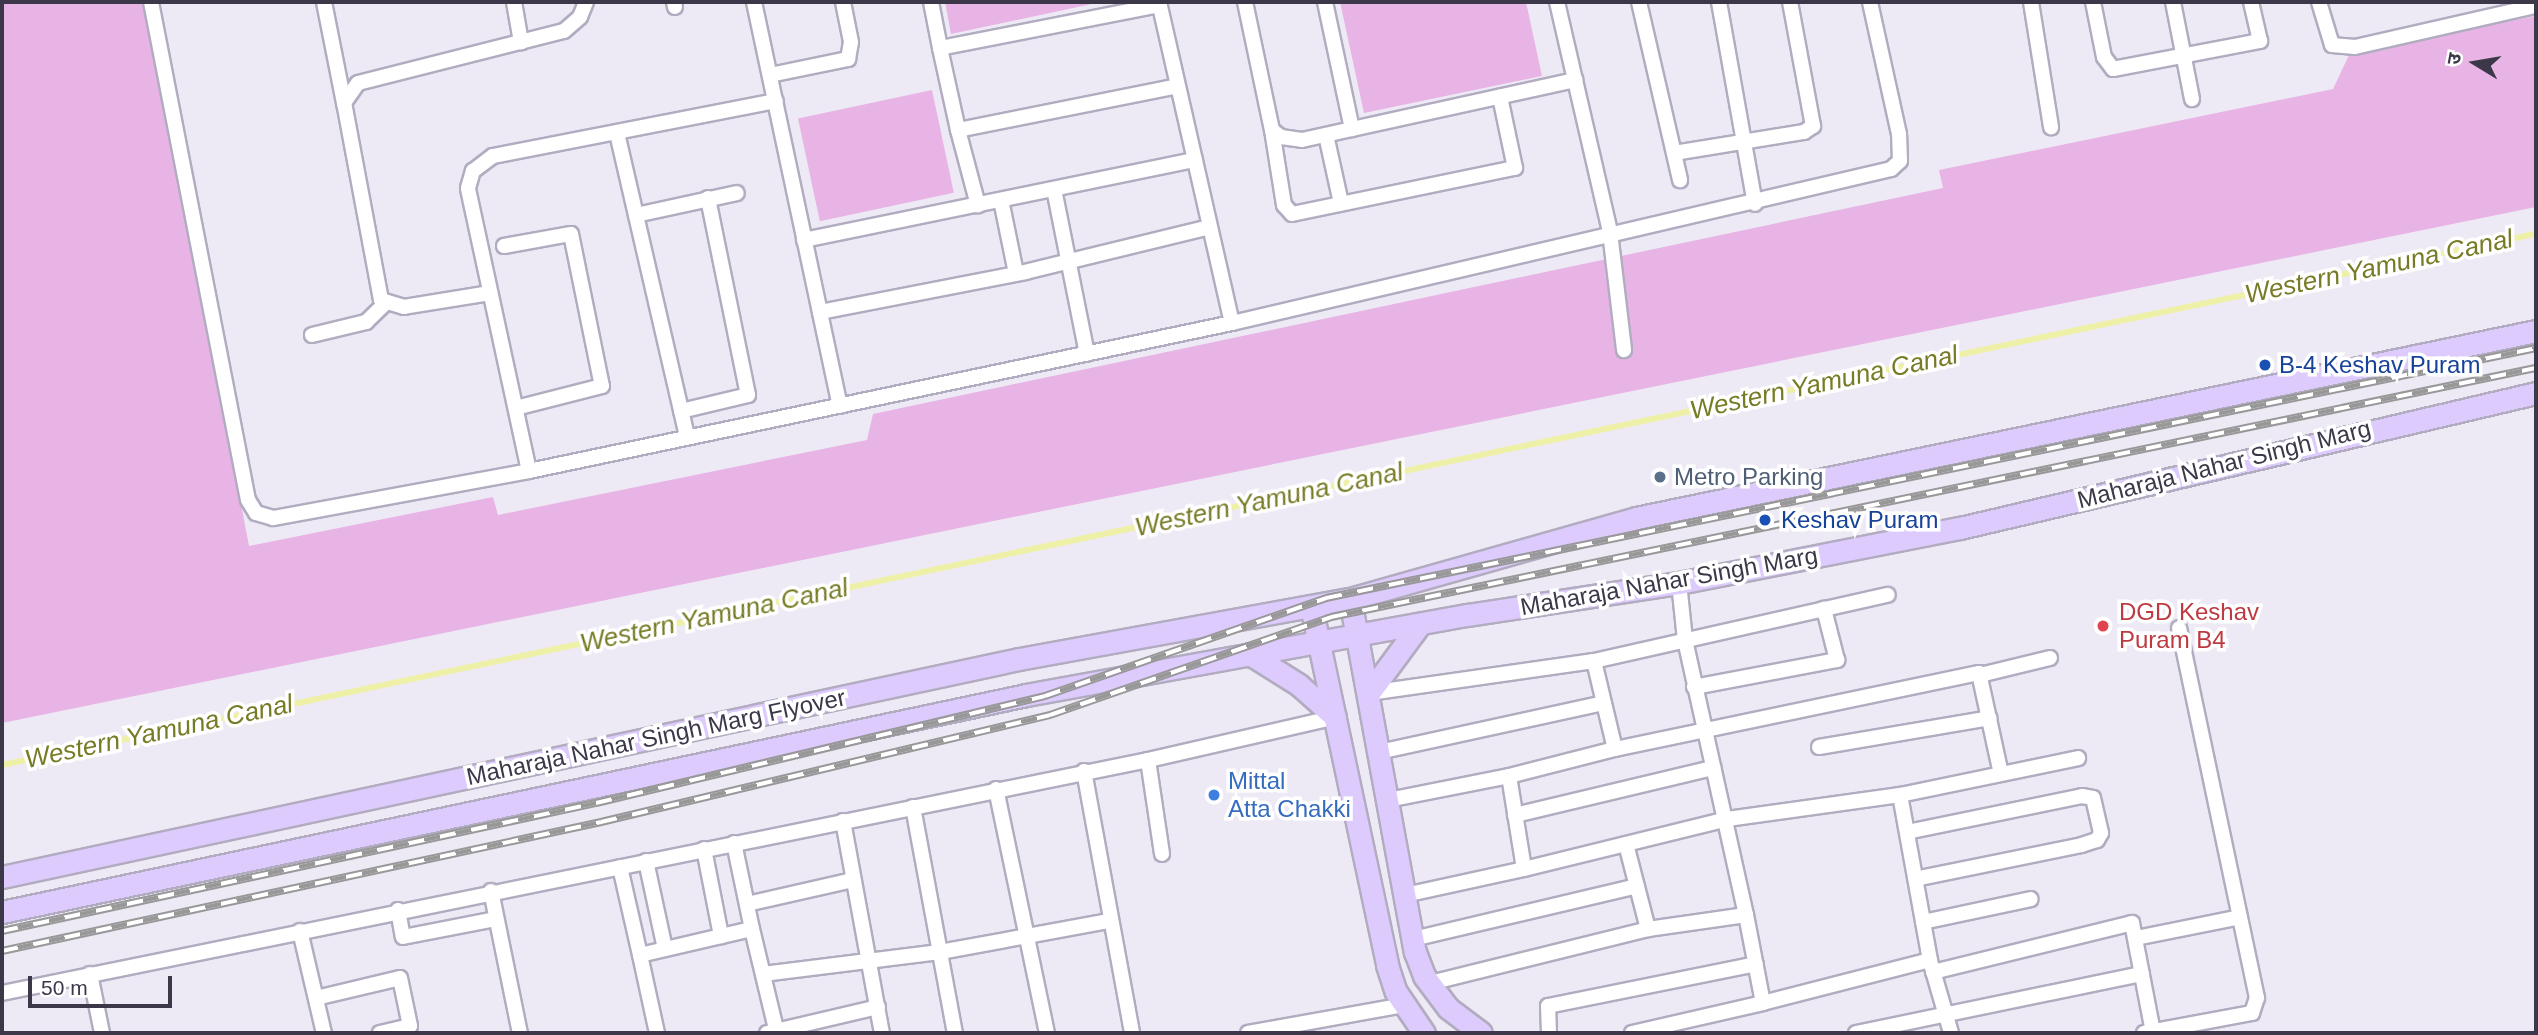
<!DOCTYPE html>
<meta charset="utf-8">
<style>
body{margin:0}
#map{position:relative;width:2538px;height:1035px;overflow:hidden;background:#edeaf5;font-family:Arial,"Noto Sans Devanagari",sans-serif}
div>[style]{position:absolute}
.green>*{inset:0;background:#e8b4e5;transform-origin:0 0}
.stream>*{height:6px;margin:-3px;padding:0 3px;transform-origin:3px;border-radius:3px;background:#eff0a8}
.roads{filter:drop-shadow(2px 0 #b2acc0) drop-shadow(-2px 0 #b2acc0) drop-shadow(0 2px #b2acc0) drop-shadow(0 -2px #b2acc0)}
.street>*{height:14px;margin:-7px;padding:0 7px;transform-origin:7px;border-radius:7px;background:#fff}
.secondary>*{height:21px;margin:-10.5px;padding:0 10.5px;transform-origin:10.5px;border-radius:10.5px;background:#decbfe}
.rail>*{height:8px;margin-top:-4px;transform-origin:0;background:repeating-linear-gradient(90deg,#fff 0 16px,#989898 0 32px);box-sizing:border-box;border-block:2px solid #989898}
.dots>*{width:19px;height:19px;translate:-50% -50%;box-sizing:border-box;border:4px solid #fff;border-radius:50%}
span{translate:-50% -50%;white-space:nowrap;text-align:center;line-height:1.15;-webkit-text-stroke:7px #fff;paint-order:stroke}
.transit-label{font-size:24px;color:#164399}
.left{translate:0 -50%;text-align:left}
.street-label{font-size:24px;color:#3c3849}
.service-label{font-size:24px;color:#4e5e75}
.health-label{font-size:24px;color:#be3a42}
.shop-label{font-size:24px;color:#366cbe}
.water-label{font-size:26px;color:#787b26;font-style:italic}
.frame{position:absolute;inset:0;border:4px solid #3c3849;pointer-events:none}
.north{position:absolute;left:2440px;top:28px;width:70px;height:70px;-webkit-text-stroke:5px #fff;paint-order:stroke;rotate:281deg;font-size:19px;font-weight:700;line-height:28px;text-align:center;color:#3c3849}
.north::after{content:'';display:block;margin:auto;width:24px;height:32px;background:#3c3849;clip-path:polygon(50% 0,100% 100%,50% 72%,0 100%)}
.scale{position:absolute;left:28px;top:976px;width:144px;height:32px;box-sizing:border-box;border:4px solid #3c3849;border-top:0;padding-left:9px;font-size:21px;line-height:24px;white-space:nowrap;color:#3c3849;-webkit-text-stroke:5px #fff;paint-order:stroke}
</style>
<div id="map">
<div class="green">
<div style="clip-path:polygon(2px 2px,145px 2px,249px 546px,493px 497px,498px 515px,867px 440px,873px 414px,1943px 188px,1939px 170px,2333px 89px,2350px 53px,2536px 16px,2536px 207px,2px 723px)"></div>
<div style="clip-path:polygon(945px 2px,1101px 2px,951px 34px)"></div>
<div style="clip-path:polygon(1340px 2px,1526px 2px,1542px 76px,1364px 113px)"></div>
<div style="left:932px;top:90px;width:105px;height:137px;rotate:78deg"></div>
</div>
<div class="stream">
<div style="left:2px;top:765px;width:2589px;rotate:-11.84deg"></div>
</div>
<div class="roads">
<div class="street">
<div style="left:151px;top:2px;width:507px;rotate:78.98deg"></div>
<div style="left:248px;top:500px;width:15px;rotate:58deg"></div>
<div style="left:256px;top:513px;width:18px;rotate:16deg"></div>
<div style="left:273px;top:518px;width:260px;rotate:-10.4deg"></div>
<div style="left:529px;top:471px;width:718px;rotate:-11.89deg"></div>
<div style="left:1232px;top:323px;width:677px;rotate:-13.15deg"></div>
<div style="left:1891px;top:169px;width:12px;rotate:-42deg"></div>
<div style="left:1900px;top:161px;width:27px;rotate:-92deg"></div>
<div style="left:1899px;top:134px;width:135px;rotate:-102.4deg"></div>
<div style="left:324px;top:2px;width:103px;rotate:78.8deg"></div>
<div style="left:514px;top:2px;width:41px;rotate:80.1deg"></div>
<div style="left:674px;top:2px;width:5px;rotate:79deg"></div>
<div style="left:754px;top:2px;width:413px;rotate:78deg"></div>
<div style="left:931px;top:2px;width:47px;rotate:78.9deg"></div>
<div style="left:940px;top:48px;width:223px;rotate:-11.1deg"></div>
<div style="left:1159px;top:2px;width:329px;rotate:77.2deg"></div>
<div style="left:1245px;top:2px;width:131px;rotate:78.1deg"></div>
<div style="left:1272px;top:130px;width:11px;rotate:38deg"></div>
<div style="left:1281px;top:137px;width:21px;rotate:8deg"></div>
<div style="left:1302px;top:140px;width:280px;rotate:-12.4deg"></div>
<div style="left:1325px;top:2px;width:130px;rotate:78deg"></div>
<div style="left:1557px;top:2px;width:236px;rotate:77deg"></div>
<div style="left:1610px;top:232px;width:119px;rotate:83.2deg"></div>
<div style="left:1639px;top:2px;width:183px;rotate:77deg"></div>
<div style="left:1719px;top:2px;width:205px;rotate:79.9deg"></div>
<div style="left:2031px;top:2px;width:127px;rotate:80.9deg"></div>
<div style="left:2093px;top:2px;width:56px;rotate:78.7deg"></div>
<div style="left:2104px;top:57px;width:15px;rotate:53deg"></div>
<div style="left:2113px;top:69px;width:150px;rotate:-10.8deg"></div>
<div style="left:2260px;top:41px;width:40px;rotate:-103deg"></div>
<div style="left:2173px;top:2px;width:99px;rotate:78.9deg"></div>
<div style="left:2319px;top:2px;width:45px;rotate:73.2deg"></div>
<div style="left:2332px;top:45px;width:23px;rotate:5deg"></div>
<div style="left:2355px;top:47px;width:186px;rotate:-12.8deg"></div>
<div style="left:940px;top:48px;width:84px;rotate:77.6deg"></div>
<div style="left:958px;top:130px;width:224px;rotate:-11.3deg"></div>
<div style="left:770px;top:75px;width:80px;rotate:-11.6deg"></div>
<div style="left:848px;top:59px;width:17px;rotate:-80deg"></div>
<div style="left:851px;top:42px;width:41px;rotate:-101.3deg"></div>
<div style="left:958px;top:130px;width:78px;rotate:75.1deg"></div>
<div style="left:1272px;top:130px;width:76px;rotate:80.9deg"></div>
<div style="left:1284px;top:205px;width:12px;rotate:48deg"></div>
<div style="left:1292px;top:214px;width:228px;rotate:-11.7deg"></div>
<div style="left:1515px;top:168px;width:73px;rotate:-101.9deg"></div>
<div style="left:617px;top:133px;width:312px;rotate:77deg"></div>
<div style="left:1326px;top:135px;width:70px;rotate:77.6deg"></div>
<div style="left:1674px;top:153px;width:132px;rotate:-9.2deg"></div>
<div style="left:1804px;top:132px;width:11px;rotate:-34deg"></div>
<div style="left:1813px;top:126px;width:126px;rotate:-100.5deg"></div>
<div style="left:1054px;top:189px;width:168px;rotate:78.7deg"></div>
<div style="left:1001px;top:200px;width:75px;rotate:78.4deg"></div>
<div style="left:636px;top:215px;width:103px;rotate:-12.3deg"></div>
<div style="left:804px;top:240px;width:399px;rotate:-11.6deg"></div>
<div style="left:504px;top:246px;width:68px;rotate:-10.2deg"></div>
<div style="left:571px;top:234px;width:155px;rotate:78.5deg"></div>
<div style="left:602px;top:386px;width:89px;rotate:165.7deg"></div>
<div style="left:490px;top:293px;width:87px;rotate:170.8deg"></div>
<div style="left:404px;top:307px;width:24px;rotate:-163deg"></div>
<div style="left:381px;top:300px;width:200px;rotate:-100.6deg"></div>
<div style="left:344px;top:103px;width:24px;rotate:-55deg"></div>
<div style="left:358px;top:83px;width:212px;rotate:-14.2deg"></div>
<div style="left:564px;top:31px;width:21px;rotate:-41deg"></div>
<div style="left:580px;top:17px;width:16px;rotate:-68deg"></div>
<div style="left:820px;top:312px;width:209px;rotate:-11deg"></div>
<div style="left:1025px;top:272px;width:190px;rotate:-13.7deg"></div>
<div style="left:312px;top:335px;width:56px;rotate:-13.5deg"></div>
<div style="left:366px;top:322px;width:28px;rotate:-44deg"></div>
<div style="left:681px;top:411px;width:69px;rotate:-13.4deg"></div>
<div style="left:748px;top:395px;width:201px;rotate:-101.5deg"></div>
<div style="left:529px;top:471px;width:289px;rotate:-102.2deg"></div>
<div style="left:468px;top:188px;width:18px;rotate:-74deg"></div>
<div style="left:473px;top:171px;width:25px;rotate:-37deg"></div>
<div style="left:493px;top:156px;width:288px;rotate:-11deg"></div>
<div style="left:1594px;top:661px;width:90px;rotate:76.6deg"></div>
<div style="left:1615px;top:749px;width:372px;rotate:-11.8deg"></div>
<div style="left:1979px;top:673px;width:103px;rotate:77.7deg"></div>
<div style="left:1980px;top:675px;width:72px;rotate:-13.7deg"></div>
<div style="left:1694px;top:687px;width:146px;rotate:-10.7deg"></div>
<div style="left:1837px;top:660px;width:53px;rotate:-104.3deg"></div>
<div style="left:1369px;top:693px;width:227px;rotate:-8.1deg"></div>
<div style="left:1594px;top:661px;width:301px;rotate:-12.7deg"></div>
<div style="left:1819px;top:747px;width:173px;rotate:-9.6deg"></div>
<div style="left:1379px;top:752px;width:230px;rotate:-12.3deg"></div>
<div style="left:1148px;top:760px;width:95px;rotate:81.5deg"></div>
<div style="left:1084px;top:771px;width:266px;rotate:79.6deg"></div>
<div style="left:1509px;top:776px;width:109px;rotate:-14.3deg"></div>
<div style="left:996px;top:789px;width:249px;rotate:78.2deg"></div>
<div style="left:1900px;top:795px;width:182px;rotate:-11.7deg"></div>
<div style="left:1388px;top:800px;width:123px;rotate:-11.2deg"></div>
<div style="left:1509px;top:776px;width:94px;rotate:80.8deg"></div>
<div style="left:1524px;top:869px;width:122px;rotate:167.7deg"></div>
<div style="left:913px;top:807px;width:230px;rotate:79.5deg"></div>
<div style="left:1515px;top:815px;width:204px;rotate:-13.4deg"></div>
<div style="left:843px;top:821px;width:216px;rotate:79.6deg"></div>
<div style="left:1907px;top:832px;width:179px;rotate:-11.6deg"></div>
<div style="left:2082px;top:796px;width:11px;rotate:10deg"></div>
<div style="left:2093px;top:798px;width:36px;rotate:77deg"></div>
<div style="left:2101px;top:833px;width:8px;rotate:120deg"></div>
<div style="left:2097px;top:840px;width:16px;rotate:162deg"></div>
<div style="left:2082px;top:845px;width:170px;rotate:168.5deg"></div>
<div style="left:734px;top:843px;width:88px;rotate:78.2deg"></div>
<div style="left:1626px;top:844px;width:88px;rotate:75.5deg"></div>
<div style="left:704px;top:849px;width:89px;rotate:78.9deg"></div>
<div style="left:646px;top:861px;width:90px;rotate:77.8deg"></div>
<div style="left:620px;top:867px;width:90px;rotate:77.2deg"></div>
<div style="left:1524px;top:869px;width:209px;rotate:-13.8deg"></div>
<div style="left:1727px;top:819px;width:175px;rotate:-7.9deg"></div>
<div style="left:1900px;top:795px;width:168px;rotate:79.7deg"></div>
<div style="left:1930px;top:960px;width:172px;rotate:165.6deg"></div>
<div style="left:1763px;top:1003px;width:90px;rotate:-100.9deg"></div>
<div style="left:491px;top:891px;width:145px;rotate:78.5deg"></div>
<div style="left:747px;top:904px;width:109px;rotate:-12.8deg"></div>
<div style="left:398px;top:910px;width:27px;rotate:80deg"></div>
<div style="left:403px;top:937px;width:95px;rotate:-11deg"></div>
<div style="left:1923px;top:922px;width:110px;rotate:-12deg"></div>
<div style="left:300px;top:931px;width:105px;rotate:76.8deg"></div>
<div style="left:2136px;top:938px;width:106px;rotate:-11.4deg"></div>
<div style="left:1413px;top:939px;width:230px;rotate:-13.3deg"></div>
<div style="left:1931px;top:964px;width:72px;rotate:73.8deg"></div>
<div style="left:1933px;top:972px;width:205px;rotate:-13.8deg"></div>
<div style="left:2132px;top:923px;width:111px;rotate:79.1deg"></div>
<div style="left:90px;top:974px;width:60px;rotate:78.5deg"></div>
<div style="left:763px;top:974px;width:178px;rotate:-7.1deg"></div>
<div style="left:940px;top:952px;width:172px;rotate:-10.4deg"></div>
<div style="left:1430px;top:983px;width:225px;rotate:-13.9deg"></div>
<div style="left:1648px;top:929px;width:99px;rotate:-8.1deg"></div>
<div style="left:1746px;top:915px;width:282px;rotate:-102.5deg"></div>
<div style="left:1685px;top:640px;width:57px;rotate:-96deg"></div>
<div style="left:2px;top:993px;width:1169px;rotate:-11.49deg"></div>
<div style="left:1148px;top:760px;width:192px;rotate:-12.9deg"></div>
<div style="left:316px;top:998px;width:86px;rotate:-13.4deg"></div>
<div style="left:400px;top:978px;width:49px;rotate:78.2deg"></div>
<div style="left:410px;top:1026px;width:31px;rotate:167deg"></div>
<div style="left:657px;top:1033px;width:80px;rotate:-102.3deg"></div>
<div style="left:640px;top:955px;width:115px;rotate:-13.1deg"></div>
<div style="left:752px;top:929px;width:107px;rotate:76.5deg"></div>
<div style="left:767px;top:1033px;width:114px;rotate:-13.2deg"></div>
<div style="left:1248px;top:1033px;width:158px;rotate:-10.2deg"></div>
<div style="left:1549px;top:1033px;width:27px;rotate:-92deg"></div>
<div style="left:1548px;top:1006px;width:212px;rotate:-11.4deg"></div>
<div style="left:1632px;top:1033px;width:134px;rotate:-12.9deg"></div>
<div style="left:1856px;top:1033px;width:292px;rotate:-11.7deg"></div>
<div style="left:2144px;top:1033px;width:110px;rotate:-10.5deg"></div>
<div style="left:2252px;top:1013px;width:16px;rotate:-72deg"></div>
<div style="left:2257px;top:998px;width:378px;rotate:-101.9deg"></div>
</div>
<div class="secondary">
<div style="left:1350px;top:599px;width:359px;rotate:79.6deg"></div>
<div style="left:1415px;top:952px;width:26px;rotate:69deg"></div>
<div style="left:1424px;top:976px;width:40px;rotate:53deg"></div>
<div style="left:1448px;top:1008px;width:41px;rotate:37.1deg"></div>
<div style="left:1311px;top:606px;width:367px;rotate:78deg"></div>
<div style="left:1387px;top:965px;width:28px;rotate:72deg"></div>
<div style="left:1396px;top:992px;width:50px;rotate:55.7deg"></div>
<div style="left:1250px;top:654px;width:58px;rotate:32.3deg"></div>
<div style="left:1299px;top:685px;width:48px;rotate:41.6deg"></div>
<div style="left:1369px;top:693px;width:86px;rotate:-53.5deg"></div>
<div style="left:2px;top:877px;width:1040px;rotate:-12.1deg"></div>
<div style="left:1019px;top:659px;width:336px;rotate:-10.3deg"></div>
<div style="left:1350px;top:599px;width:297px;rotate:-15.8deg"></div>
<div style="left:1636px;top:518px;width:919px;rotate:-11.74deg"></div>
<div style="left:2px;top:912px;width:1047px;rotate:-11.96deg"></div>
<div style="left:1026px;top:695px;width:448px;rotate:-10.3deg"></div>
<div style="left:1467px;top:615px;width:214px;rotate:-8.6deg"></div>
<div style="left:1679px;top:583px;width:286px;rotate:-11.1deg"></div>
<div style="left:1960px;top:528px;width:592px;rotate:-13.19deg"></div>
</div>
</div>
<div class="rail">
<div style="left:2px;top:931px;width:608px;rotate:-12.16deg"></div>
<div style="left:596px;top:803px;width:462px;rotate:-13.4deg"></div>
<div style="left:1045px;top:696px;width:298px;rotate:-19.2deg"></div>
<div style="left:1326px;top:598px;width:1236px;rotate:-11.67deg"></div>
<div style="left:2px;top:951px;width:613px;rotate:-12.15deg"></div>
<div style="left:601px;top:822px;width:462px;rotate:-13.4deg"></div>
<div style="left:1050px;top:715px;width:298px;rotate:-19.2deg"></div>
<div style="left:1331px;top:617px;width:1230px;rotate:-11.68deg"></div>
</div>
<div class="dots">
<div style="left:2265px;top:365px;background:#1a4fb4"></div>
<div style="left:1660px;top:477px;background:#5c6f8a"></div>
<div style="left:1765px;top:520px;background:#1a4fb4"></div>
<div style="left:2103px;top:626px;background:#e0444e"></div>
<div style="left:1214px;top:795px;background:#3f7fe0"></div>
</div>
<div class="transit-label">
<span class="left" style="left:2279px;top:365px">B-4 Keshav Puram</span>
<span class="left" style="left:1781px;top:520px">Keshav Puram</span>
</div>
<div class="street-label">
<span style="left:2224px;top:464px;rotate:-14deg">Maharaja Nahar Singh Marg</span>
<span style="left:1669px;top:581px;rotate:-10deg">Maharaja Nahar Singh Marg</span>
<span style="left:656px;top:737px;rotate:-12deg">Maharaja Nahar Singh Marg Flyover</span>
</div>
<div class="service-label">
<span class="left" style="left:1674px;top:477px">Metro Parking</span>
</div>
<div class="health-label">
<span class="left" style="left:2119px;top:626px">DGD Keshav<br>Puram B4</span>
</div>
<div class="shop-label">
<span class="left" style="left:1228px;top:795px">Mittal<br>Atta Chakki</span>
</div>
<div class="water-label">
<span style="left:2379px;top:267px;rotate:-12deg">Western Yamuna Canal</span>
<span style="left:1824px;top:383px;rotate:-12deg">Western Yamuna Canal</span>
<span style="left:1269px;top:500px;rotate:-12deg">Western Yamuna Canal</span>
<span style="left:714px;top:616px;rotate:-12deg">Western Yamuna Canal</span>
<span style="left:159px;top:732px;rotate:-12deg">Western Yamuna Canal</span>
</div>
<div class="frame"></div>
<div class="north">उ</div>
<div class="scale">50 m</div>
</div>
